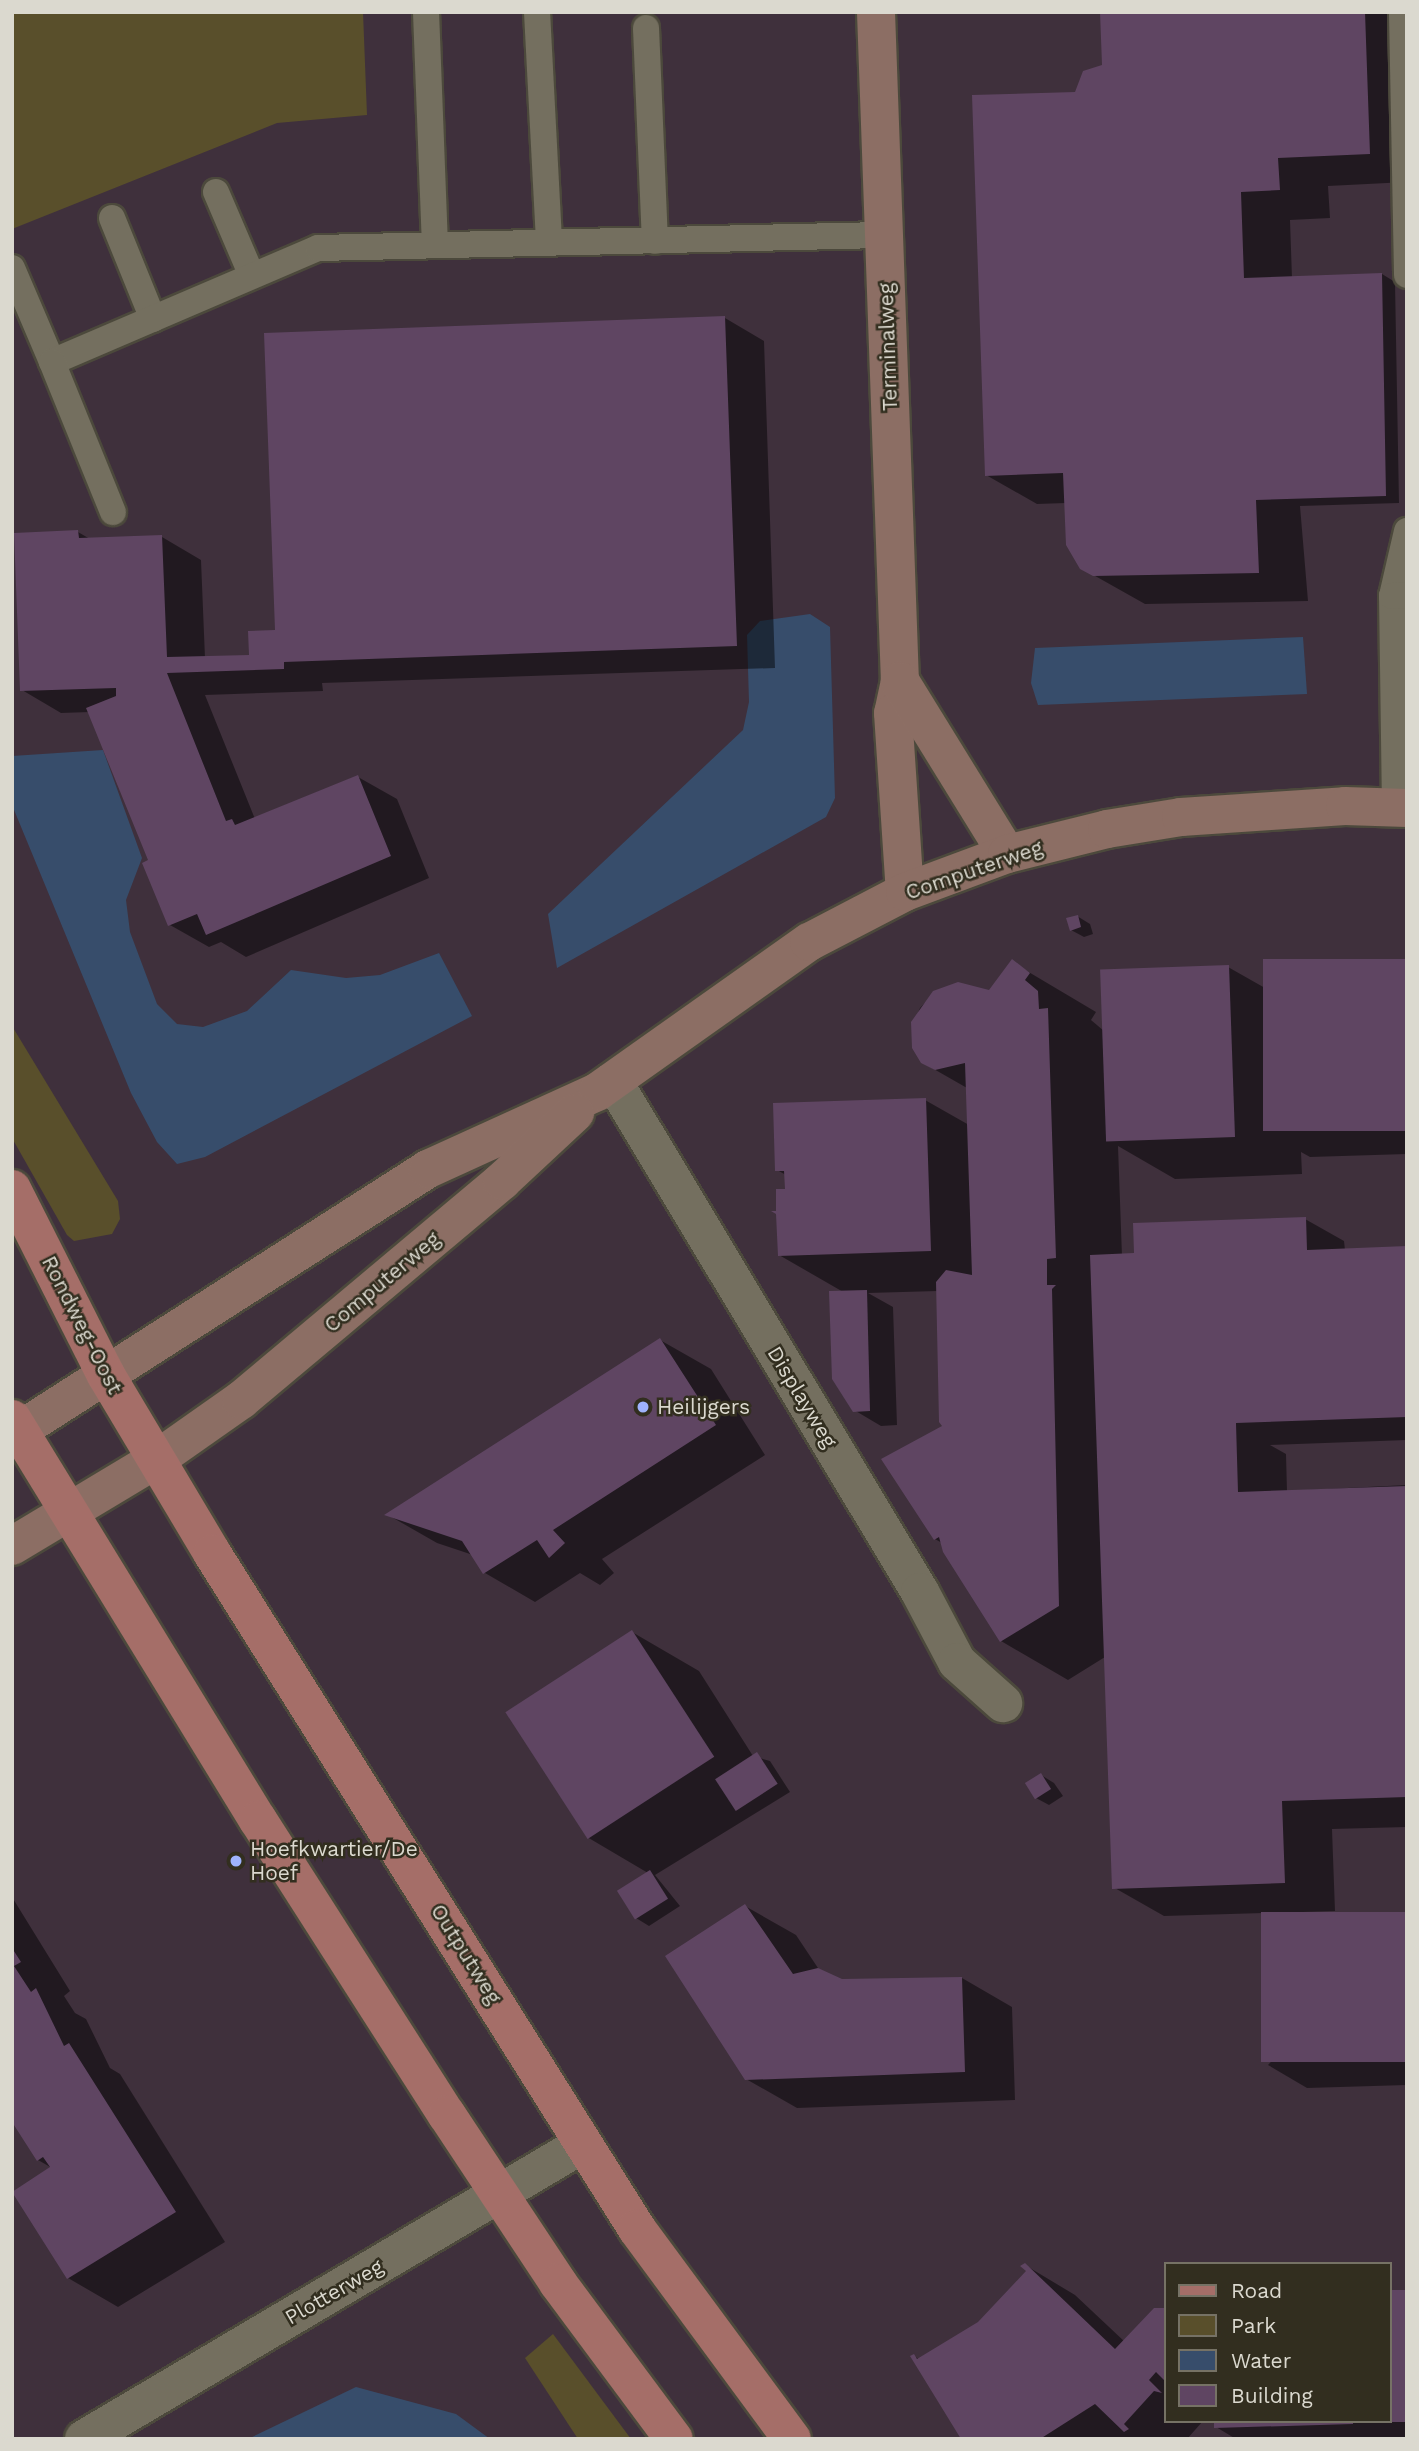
<!DOCTYPE html>
<style>
body{margin:0}
#map{position:relative;width:1419px;height:2451px;overflow:hidden;background:#322e1f;font-family:"Work Sans",sans-serif}
div>[style]{position:absolute}
.industrial>*{inset:0;background:#3f303c}
.green>*{inset:0;background:#594f2b}
.water>*{inset:0;background:#374d6b}
.shadow>*{inset:0;background:#0007}
.building>*{inset:0;background:#5f4562;transform-origin:0 0}
.roads{filter:drop-shadow(2px 0 #4c493c) drop-shadow(-2px 0 #4c493c) drop-shadow(0 2px #4c493c) drop-shadow(0 -2px #4c493c)}
.lane>*{height:26px;margin:-13px;padding:0 13px;transform-origin:13px;border-radius:13px;background:#746f5f}
.street>*{height:38px;margin:-19px;padding:0 19px;transform-origin:19px;border-radius:19px;background:#746f5f}
.secondary>*{height:38px;margin:-19px;padding:0 19px;transform-origin:19px;border-radius:19px;background:#8c6e64}
.primary>*{height:38px;margin:-19px;padding:0 19px;transform-origin:19px;border-radius:19px;background:#a56e68}
.dots>*{width:19px;height:19px;translate:-50% -50%;box-sizing:border-box;border:4px solid #322e1f;border-radius:50%}
span{translate:-50% -50%;white-space:nowrap;text-align:center;line-height:1.15;-webkit-text-stroke:5px #322e1f;paint-order:stroke}
.street-label{font-size:21px;color:#dbd9cf}
.poi-label{font-size:21px;color:#dbd9cf}
.left{translate:0 -50%;text-align:left}
.frame{position:absolute;inset:0;border:14px solid #dbd9cf;pointer-events:none}
.legend{position:absolute;left:1164px;top:2262px;width:228px;height:161px;box-sizing:border-box;background:#322e1f;border:2px solid #767265;margin:0;padding:9px 12px;list-style:none;font-size:21px;color:#dbd9cf}
.legend li{display:flex;align-items:center;gap:14px;height:35px}
.legend b{width:35px;border:2px solid #767265}
</style>
<div id="map">
<div class="industrial">
<div style="clip-path:polygon(evenodd,12px 12px,1407px 12px,1407px 2439px,12px 2439px,12px 12px,1165px 2264px,1389px 2264px,1389px 2421px,1165px 2421px,1165px 2264px)"></div>
</div>
<div class="green">
<div style="clip-path:polygon(12px 12px,363px 12px,367px 115px,277px 123px,12px 229px)"></div>
<div style="clip-path:polygon(12px 1026px,118px 1201px,120px 1219px,112px 1234px,74px 1241px,67px 1235px,12px 1138px)"></div>
<div style="clip-path:polygon(553px 2334px,631px 2439px,578px 2439px,525px 2358px)"></div>
</div>
<div class="water">
<div style="clip-path:polygon(810px 614px,830px 627px,835px 798px,826px 817px,557px 968px,548px 914px,743px 730px,749px 702px,747px 635px,760px 621px)"></div>
<div style="clip-path:polygon(1303px 637px,1307px 694px,1038px 705px,1031px 683px,1035px 648px)"></div>
<div style="clip-path:polygon(103px 750px,142px 858px,126px 900px,130px 932px,157px 1004px,177px 1024px,203px 1027px,247px 1011px,291px 970px,346px 978px,380px 975px,439px 953px,472px 1016px,205px 1157px,177px 1164px,157px 1142px,131px 1093px,12px 805px,12px 756px)"></div>
<div style="clip-path:polygon(356px 2387px,456px 2414px,490px 2439px,248px 2439px)"></div>
</div>
<div class="shadow">
<div style="clip-path:polygon(1102px 12px,1407px 12px,1407px 182px,1328px 186px,1330px 218px,1290px 220px,1292px 278px,1382px 274px,1395px 282px,1399px 503px,1300px 506px,1308px 601px,1145px 604px,1081px 568px,1066px 503px,1037px 504px,986px 475px,1077px 93px,1104px 66px)"></div>
<div style="clip-path:polygon(725px 318px,764px 341px,775px 668px,322px 683px,323px 691px,205px 695px,255px 819px,358px 777px,397px 799px,429px 878px,246px 957px,221px 942px,209px 947px,170px 925px,151px 861px,90px 712px,61px 713px,22px 690px,78px 532px,90px 539px,162px 537px,201px 560px,205px 658px,251px 656px,277px 632px)"></div>
<div style="clip-path:polygon(1077px 916px,1090px 924px,1093px 934px,1084px 937px,1071px 930px)"></div>
<div style="clip-path:polygon(1407px 961px,1407px 1154px,1310px 1157px,1301px 1152px,1302px 1174px,1175px 1179px,1118px 1146px,1122px 1256px,1305px 1219px,1344px 1241px,1345px 1250px,1407px 1247px,1407px 1440px,1270px 1445px,1286px 1454px,1287px 1491px,1407px 1485px,1407px 1827px,1332px 1829px,1335px 1911px,1164px 1916px,1113px 1887px,1105px 1657px,1068px 1680px,1001px 1641px,942px 1543px,935px 1539px,945px 1426px,938px 1291px,868px 1293px,893px 1307px,897px 1425px,881px 1426px,854px 1410px,845px 1293px,779px 1255px,786px 1190px,786px 1175px,777px 1170px,925px 1100px,969px 1125px,967px 1088px,925px 1064px,912px 1027px,920px 1008px,934px 993px,990px 992px,1012px 962px,1096px 1012px,1091px 1020px,1104px 1031px,1228px 967px,1265px 988px)"></div>
<div style="clip-path:polygon(660px 1340px,711px 1369px,765px 1455px,602px 1559px,614px 1573px,600px 1585px,580px 1573px,535px 1602px,485px 1573px,473px 1555px,437px 1543px,388px 1515px)"></div>
<div style="clip-path:polygon(632px 1632px,699px 1671px,753px 1756px,770px 1761px,790px 1792px,655px 1875px,680px 1906px,649px 1926px,636px 1918px,648px 1873px,587px 1837px)"></div>
<div style="clip-path:polygon(1041px 1775px,1054px 1783px,1063px 1796px,1049px 1805px,1036px 1798px)"></div>
<div style="clip-path:polygon(12px 1897px,70px 1991px,64px 1996px,75px 2013px,86px 2019px,110px 2068px,120px 2074px,225px 2242px,118px 2307px,68px 2278px,52px 2168px,38px 2160px,12px 2118px)"></div>
<div style="clip-path:polygon(745px 1906px,796px 1935px,820px 1971px,841px 1980px,962px 1978px,1012px 2007px,1015px 2100px,797px 2108px,746px 2079px)"></div>
<div style="clip-path:polygon(1407px 1913px,1407px 2085px,1307px 2088px,1268px 2065px)"></div>
<div style="clip-path:polygon(1025px 2265px,1075px 2295px,1125px 2342px,1155px 2310px,1165px 2310px,1165px 2421px,1203px 2421px,1187px 2439px,963px 2439px,914px 2356px,920px 2360px,979px 2323px,1028px 2271px)"></div>
<div style="clip-path:polygon(1407px 2291px,1407px 2439px,1236px 2439px,1216px 2427px,1216px 2421px,1389px 2421px)"></div>
</div>
<div class="building">
<div style="clip-path:polygon(1100px 12px,1365px 12px,1370px 154px,1278px 158px,1280px 190px,1241px 192px,1244px 278px,1382px 273px,1386px 496px,1256px 500px,1259px 573px,1093px 576px,1080px 569px,1066px 545px,1063px 473px,985px 476px,972px 95px,1075px 92px,1083px 71px,1102px 65px)"></div>
<div style="clip-path:polygon(725px 316px,737px 646px,284px 662px,284px 669px,167px 673px,226px 821px,232px 819px,235px 825px,358px 775px,391px 856px,206px 935px,197px 914px,168px 926px,142px 863px,148px 860px,86px 708px,116px 696px,116px 688px,20px 691px,14px 533px,78px 530px,79px 538px,162px 535px,167px 657px,249px 655px,248px 631px,275px 630px,264px 333px)"></div>
<div style="clip-path:polygon(1078px 915px,1081px 927px,1070px 931px,1066px 918px)"></div>
<div style="clip-path:polygon(1012px 959px,1030px 973px,1025px 980px,1038px 991px,1039px 1009px,1048px 1008px,1056px 1258px,1047px 1259px,1047px 1285px,1056px 1285px,1052px 1289px,1059px 1606px,1000px 1642px,943px 1552px,939px 1537px,934px 1540px,881px 1459px,942px 1426px,939px 1422px,936px 1282px,946px 1270px,972px 1275px,965px 1063px,935px 1070px,921px 1063px,912px 1048px,911px 1022px,933px 991px,958px 982px,989px 990px)"></div>
<div style="left:1407px;top:959px;width:172px;height:144px;rotate:90deg"></div>
<div style="left:1229px;top:965px;width:172px;height:129px;rotate:88deg"></div>
<div style="clip-path:polygon(926px 1098px,931px 1251px,778px 1256px,776px 1214px,771px 1211px,776px 1211px,776px 1189px,785px 1189px,784px 1171px,775px 1171px,773px 1103px)"></div>
<div style="clip-path:polygon(1306px 1217px,1307px 1250px,1407px 1246px,1407px 1417px,1236px 1423px,1238px 1492px,1407px 1486px,1407px 1797px,1282px 1801px,1285px 1883px,1112px 1889px,1090px 1255px,1134px 1253px,1133px 1223px)"></div>
<div style="clip-path:polygon(867px 1290px,870px 1411px,853px 1412px,832px 1379px,829px 1291px)"></div>
<div style="clip-path:polygon(660px 1338px,716px 1425px,553px 1530px,565px 1543px,549px 1558px,537px 1540px,483px 1574px,462px 1541px,384px 1515px)"></div>
<div style="left:632px;top:1630px;width:151px;height:151px;rotate:57deg"></div>
<div style="left:757px;top:1752px;width:38px;height:50px;rotate:57deg"></div>
<div style="left:1041px;top:1773px;width:19px;height:19px;rotate:58deg"></div>
<div style="left:650px;top:1870px;width:34px;height:39px;rotate:58deg"></div>
<div style="clip-path:polygon(745px 1904px,793px 1974px,818px 1968px,842px 1979px,962px 1977px,965px 2072px,745px 2080px,665px 1956px)"></div>
<div style="left:1407px;top:1912px;width:150px;height:146px;rotate:90deg"></div>
<div style="clip-path:polygon(12px 1948px,21px 1962px,14px 1966px,31px 1992px,36px 1988px,64px 2046px,69px 2043px,176px 2212px,67px 2279px,12px 2192px,50px 2167px,43px 2157px,37px 2161px,12px 2122px)"></div>
<div style="clip-path:polygon(1025px 2263px,1115px 2349px,1154px 2308px,1165px 2308px,1165px 2381px,1156px 2372px,1149px 2380px,1162px 2393px,1154px 2391px,1124px 2424px,1129px 2429px,1124px 2432px,1095px 2404px,1040px 2439px,961px 2439px,910px 2356px,914px 2354px,917px 2359px,978px 2322px,1026px 2271px,1020px 2266px)"></div>
<div style="left:1389px;top:2290px;width:18px;height:132px"></div>
<div style="clip-path:polygon(1214px 2421px,1353px 2421px,1353px 2424px,1214px 2428px)"></div>
</div>
<div class="roads">
<div class="lane">
<div style="left:426px;top:12px;width:231px;rotate:87.8deg"></div>
<div style="left:537px;top:12px;width:230px;rotate:87deg"></div>
<div style="left:1402px;top:12px;width:263px;rotate:88.9deg"></div>
<div style="left:646px;top:28px;width:213px;rotate:87.6deg"></div>
<div style="left:216px;top:192px;width:91px;rotate:66.8deg"></div>
<div style="left:112px;top:218px;width:109px;rotate:67.9deg"></div>
<div style="left:12px;top:268px;width:102px;rotate:66.9deg"></div>
<div style="left:52px;top:362px;width:289px;rotate:-23.2deg"></div>
<div style="left:318px;top:248px;width:566px;rotate:-1.32deg"></div>
<div style="left:52px;top:362px;width:162px;rotate:67.9deg"></div>
<div style="left:1392px;top:596px;width:67px;rotate:-77deg"></div>
<div style="left:1395px;top:808px;width:212px;rotate:-90.8deg"></div>
<div style="left:1392px;top:596px;width:15px;rotate:-4deg"></div>
</div>
<div class="street">
<div style="left:613px;top:1081px;width:596px;rotate:59deg"></div>
<div style="left:920px;top:1592px;width:79px;rotate:62.1deg"></div>
<div style="left:957px;top:1662px;width:62px;rotate:41.7deg"></div>
<div style="left:84px;top:2439px;width:580px;rotate:-30.59deg"></div>
</div>
<div class="secondary">
<div style="left:876px;top:12px;width:669px;rotate:87.95deg"></div>
<div style="left:900px;top:681px;width:33px;rotate:102deg"></div>
<div style="left:893px;top:713px;width:179px;rotate:86.2deg"></div>
<div style="left:900px;top:681px;width:203px;rotate:58.3deg"></div>
<div style="left:12px;top:1435px;width:494px;rotate:-32.6deg"></div>
<div style="left:428px;top:1169px;width:186px;rotate:-24.5deg"></div>
<div style="left:597px;top:1092px;width:260px;rotate:-35.3deg"></div>
<div style="left:809px;top:942px;width:108px;rotate:-27.5deg"></div>
<div style="left:905px;top:892px;width:109px;rotate:-20.4deg"></div>
<div style="left:1007px;top:854px;width:103px;rotate:-14deg"></div>
<div style="left:1107px;top:829px;width:75px;rotate:-9.2deg"></div>
<div style="left:1181px;top:817px;width:164px;rotate:-3.8deg"></div>
<div style="left:1345px;top:806px;width:62px;rotate:1.8deg"></div>
<div style="left:12px;top:1546px;width:169px;rotate:-31deg"></div>
<div style="left:157px;top:1459px;width:103px;rotate:-35.1deg"></div>
<div style="left:241px;top:1400px;width:341px;rotate:-40deg"></div>
<div style="left:502px;top:1181px;width:100px;rotate:-43deg"></div>
</div>
<div class="primary">
<div style="left:12px;top:1189px;width:208px;rotate:63.2deg"></div>
<div style="left:106px;top:1375px;width:207px;rotate:59.2deg"></div>
<div style="left:212px;top:1553px;width:798px;rotate:57.84deg"></div>
<div style="left:637px;top:2229px;width:261px;rotate:53.6deg"></div>
<div style="left:12px;top:1419px;width:470px;rotate:58.5deg"></div>
<div style="left:258px;top:1820px;width:350px;rotate:57.4deg"></div>
<div style="left:447px;top:2115px;width:201px;rotate:56.5deg"></div>
<div style="left:558px;top:2283px;width:194px;rotate:53.4deg"></div>
</div>
</div>
<div class="dots">
<div style="left:643px;top:1407px;background:#9fb3fd"></div>
<div style="left:236px;top:1861px;background:#9fb3fd"></div>
</div>
<div class="street-label">
<span style="left:888px;top:347px;rotate:-92deg">Terminalweg</span>
<span style="left:974px;top:870px;rotate:-19deg">Computerweg</span>
<span style="left:382px;top:1282px;rotate:-40deg">Computerweg</span>
<span style="left:82px;top:1325px;rotate:63deg">Rondweg-Oost</span>
<span style="left:802px;top:1397px;rotate:59deg">Displayweg</span>
<span style="left:466px;top:1954px;rotate:58deg">Outputweg</span>
<span style="left:334px;top:2292px;rotate:-30deg">Plotterweg</span>
</div>
<div class="poi-label">
<span class="left" style="left:657px;top:1407px">Heilijgers</span>
<span class="left" style="left:250px;top:1861px">Hoefkwartier/De<br>Hoef</span>
</div>
<div class="frame"></div>
<ul class="legend">
<li><b style="height:9px;background:#a56e68"></b>Road</li>
<li><b style="height:19px;background:#594f2b"></b>Park</li>
<li><b style="height:19px;background:#374d6b"></b>Water</li>
<li><b style="height:19px;background:#5f4562"></b>Building</li>
</ul>
</div>
